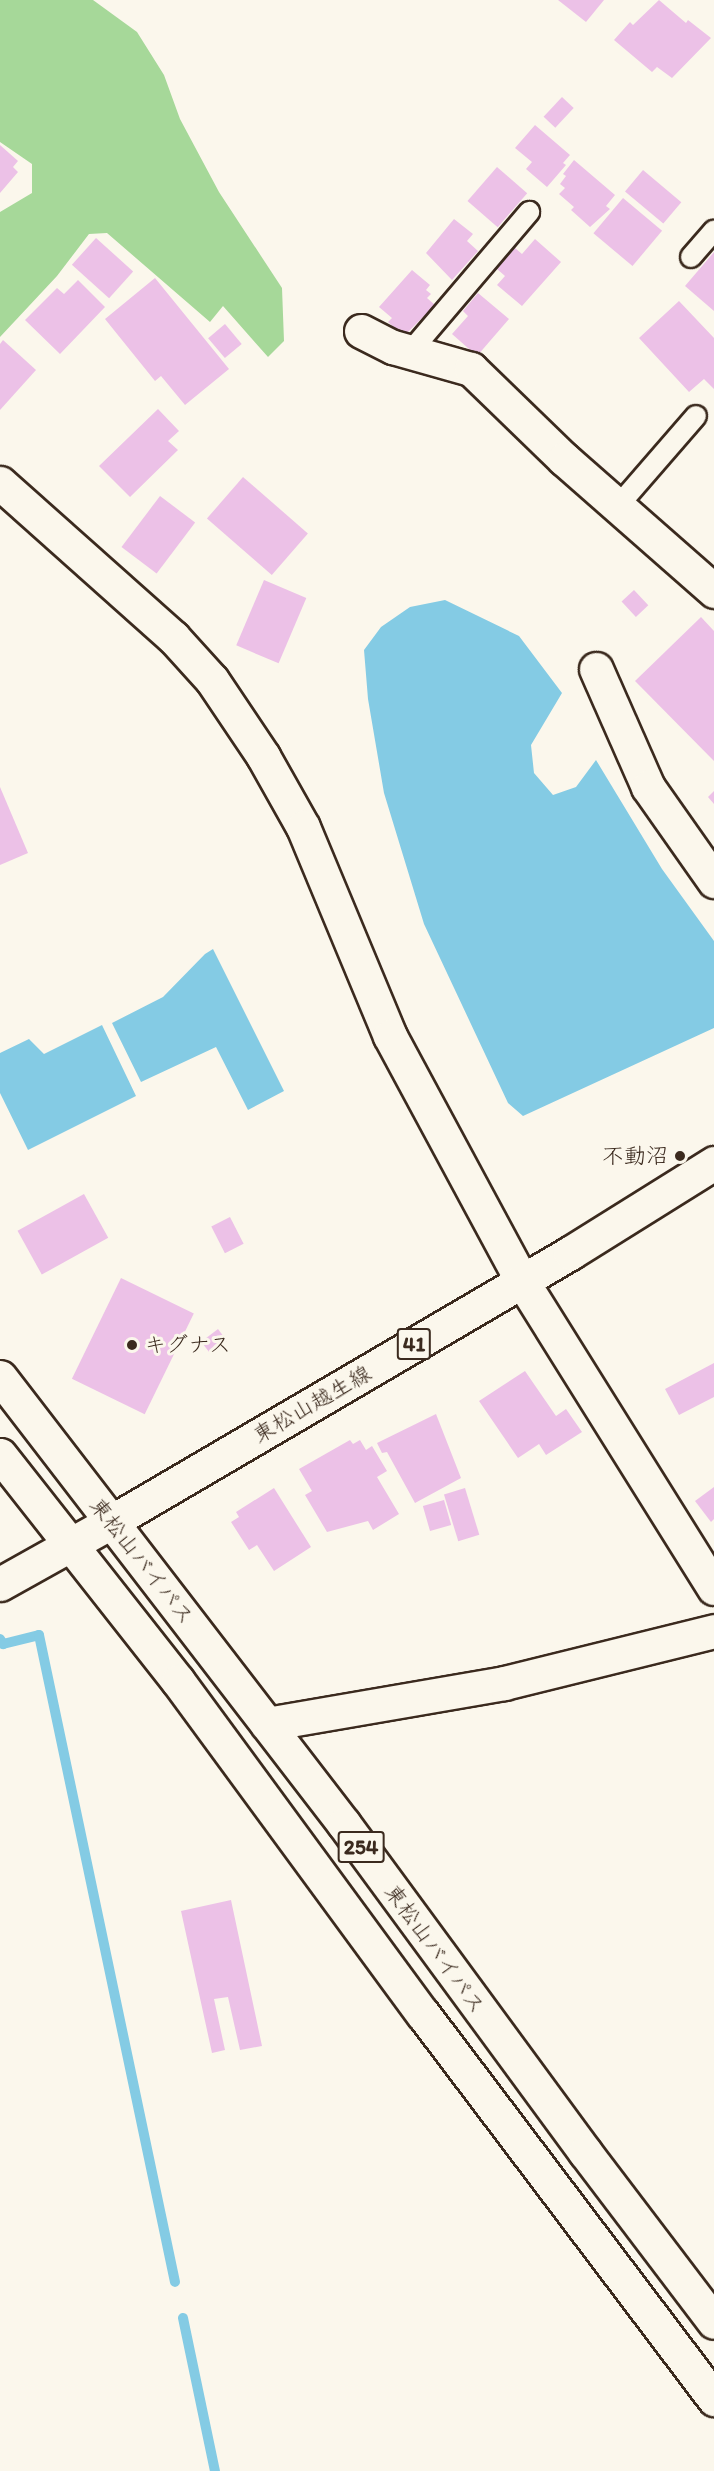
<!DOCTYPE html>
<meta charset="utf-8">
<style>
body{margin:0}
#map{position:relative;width:714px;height:2471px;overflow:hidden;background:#fbf7ec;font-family:Itim,"Klee One",sans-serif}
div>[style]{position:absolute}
.green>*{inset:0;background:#a6d899}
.water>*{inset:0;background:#84cbe4}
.stream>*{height:10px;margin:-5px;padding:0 5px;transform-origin:5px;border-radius:5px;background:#84cbe4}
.building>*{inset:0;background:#ecc1e7;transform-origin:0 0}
.roads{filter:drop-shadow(2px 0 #3b2a1e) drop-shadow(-2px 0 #3b2a1e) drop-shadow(0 2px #3b2a1e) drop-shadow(0 -2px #3b2a1e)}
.service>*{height:20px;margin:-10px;padding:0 10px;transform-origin:10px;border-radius:10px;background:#fbf7ec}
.minor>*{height:33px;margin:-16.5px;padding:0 16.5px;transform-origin:16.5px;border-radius:16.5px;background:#fbf7ec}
.tertiary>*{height:33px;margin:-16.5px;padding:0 16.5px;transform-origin:16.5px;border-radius:16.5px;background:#fbf7ec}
.primary>*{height:33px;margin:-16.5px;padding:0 16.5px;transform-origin:16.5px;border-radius:16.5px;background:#fbf7ec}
.trunk>*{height:33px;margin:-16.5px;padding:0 16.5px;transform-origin:16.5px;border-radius:16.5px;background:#fbf7ec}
.dots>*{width:16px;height:16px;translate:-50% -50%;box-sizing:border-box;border:3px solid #fbf7ec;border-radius:50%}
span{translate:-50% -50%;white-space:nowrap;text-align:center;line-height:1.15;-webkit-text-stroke:6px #fbf7ec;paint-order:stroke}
.shield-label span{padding:2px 4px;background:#fbf7ec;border:2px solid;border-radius:4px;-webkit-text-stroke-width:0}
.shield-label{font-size:21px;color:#3b2a1e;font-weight:700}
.poi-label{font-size:22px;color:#3b2a1e}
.right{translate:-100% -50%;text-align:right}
.left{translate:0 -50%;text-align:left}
.street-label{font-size:22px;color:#3b2a1e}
</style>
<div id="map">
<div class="green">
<div style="clip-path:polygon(0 0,93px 0,137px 32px,164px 75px,180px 119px,219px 192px,282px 288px,284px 341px,268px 357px,223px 306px,210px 322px,107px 233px,89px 234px,57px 276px,0 337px,0 212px,32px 193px,32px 164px,0 142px)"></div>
</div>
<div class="water">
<div style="clip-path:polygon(445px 600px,519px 636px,562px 693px,531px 745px,534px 773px,553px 795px,576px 787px,596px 760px,662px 869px,714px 941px,714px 1028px,523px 1116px,508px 1103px,424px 924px,384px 793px,368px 699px,364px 650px,381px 627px,410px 607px)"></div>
<div style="clip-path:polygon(213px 949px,284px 1091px,248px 1110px,216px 1047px,141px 1082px,112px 1023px,163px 997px,205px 954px)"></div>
<div style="clip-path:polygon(102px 1025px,136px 1096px,28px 1150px,0 1093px,0 1053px,29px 1039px,44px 1054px)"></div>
</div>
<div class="stream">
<div style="left:0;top:1639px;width:6px;rotate:59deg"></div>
<div style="left:3px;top:1644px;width:37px;rotate:-14deg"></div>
<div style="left:39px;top:1635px;width:661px;rotate:78.13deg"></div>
<div style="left:183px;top:2318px;width:156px;rotate:78.2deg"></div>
</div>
<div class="building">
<div style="clip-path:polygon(558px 0,604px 0,586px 22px)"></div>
<div style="clip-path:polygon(659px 0,686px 23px,688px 20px,711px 38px,672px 78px,657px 67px,652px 72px,614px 40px,630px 22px,633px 25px)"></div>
<div style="left:562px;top:97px;width:16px;height:27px;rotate:43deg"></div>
<div style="clip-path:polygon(535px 125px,570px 155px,563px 163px,566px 165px,547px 187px,526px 169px,532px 162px,515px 148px)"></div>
<div style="clip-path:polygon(0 145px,18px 161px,13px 167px,18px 172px,0 193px)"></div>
<div style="clip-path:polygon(574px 160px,615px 195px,606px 206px,610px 209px,590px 227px,571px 210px,574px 207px,559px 194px,565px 188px,560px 184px,566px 176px,563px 174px)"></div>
<div style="left:497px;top:167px;width:40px;height:45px;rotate:41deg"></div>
<div style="left:643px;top:170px;width:50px;height:28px;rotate:40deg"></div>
<div style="left:623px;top:198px;width:51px;height:46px;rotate:40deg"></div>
<div style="clip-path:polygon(454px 219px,473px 234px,467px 241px,478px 251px,452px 280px,426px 253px)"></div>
<div style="left:96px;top:238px;width:50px;height:36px;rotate:42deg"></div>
<div style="clip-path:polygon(535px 239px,561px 262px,522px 306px,497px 285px,505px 276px,497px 269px,515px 248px,522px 254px)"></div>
<div style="clip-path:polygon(714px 252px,714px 311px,685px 286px)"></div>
<div style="clip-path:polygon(412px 270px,430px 285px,426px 290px,431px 294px,427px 298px,435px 305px,404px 336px,388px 322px,392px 318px,379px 307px)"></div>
<div style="clip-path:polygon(155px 278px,229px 369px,185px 405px,161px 376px,155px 381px,105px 319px)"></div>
<div style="clip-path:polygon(78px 280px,105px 307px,60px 354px,25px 320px,57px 288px,64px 294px)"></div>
<div style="clip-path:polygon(478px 293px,509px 319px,477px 356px,452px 334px,468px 316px,463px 311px)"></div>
<div style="clip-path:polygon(679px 301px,714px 338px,714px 389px,704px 379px,689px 392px,639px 338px)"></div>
<div style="left:225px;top:324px;width:26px;height:22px;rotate:50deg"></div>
<div style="clip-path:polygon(3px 340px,36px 370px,0 410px,0 344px)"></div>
<div style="clip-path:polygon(158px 409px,179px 431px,168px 441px,178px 450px,130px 497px,99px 466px)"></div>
<div style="left:243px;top:477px;width:86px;height:55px;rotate:41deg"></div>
<div style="left:160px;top:496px;width:44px;height:64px;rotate:37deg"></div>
<div style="left:264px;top:580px;width:46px;height:71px;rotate:23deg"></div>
<div style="left:634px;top:590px;width:21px;height:17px;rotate:47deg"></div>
<div style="clip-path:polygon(701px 617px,714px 631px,714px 761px,635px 681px)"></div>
<div style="clip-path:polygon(0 787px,28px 853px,0 865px)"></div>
<div style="clip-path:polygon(714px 791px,714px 804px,708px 797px)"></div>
<div style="left:84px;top:1194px;width:50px;height:76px;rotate:61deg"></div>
<div style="left:230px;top:1217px;width:30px;height:21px;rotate:63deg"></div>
<div style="left:121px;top:1278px;width:81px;height:112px;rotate:26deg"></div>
<div style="left:218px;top:1329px;width:15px;height:21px;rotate:53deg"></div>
<div style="clip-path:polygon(714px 1363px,714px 1397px,679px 1415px,665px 1389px)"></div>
<div style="clip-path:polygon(525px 1371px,556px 1416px,566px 1409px,582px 1432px,546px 1455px,539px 1444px,518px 1458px,479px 1401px)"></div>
<div style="clip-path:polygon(436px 1414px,461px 1478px,415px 1503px,387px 1452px,382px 1453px,377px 1443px)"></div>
<div style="clip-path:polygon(350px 1440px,353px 1444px,360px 1440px,366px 1450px,372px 1446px,387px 1471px,377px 1477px,399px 1514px,373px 1530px,368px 1521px,327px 1532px,305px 1495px,312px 1491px,299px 1469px)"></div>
<div style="clip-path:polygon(714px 1487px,714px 1519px,711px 1522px,695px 1501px)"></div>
<div style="clip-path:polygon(274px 1488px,311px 1547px,274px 1571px,257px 1545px,249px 1550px,231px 1522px,239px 1517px,236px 1512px)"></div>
<div style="left:465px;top:1488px;width:49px;height:22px;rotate:73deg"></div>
<div style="left:444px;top:1500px;width:26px;height:22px;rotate:74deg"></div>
<div style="clip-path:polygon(231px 1900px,262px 2046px,240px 2050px,228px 1997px,214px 1999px,225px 2050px,212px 2053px,181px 1911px)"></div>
</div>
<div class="roads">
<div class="service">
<div style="left:691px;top:257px;width:35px;rotate:-49deg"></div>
<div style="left:410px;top:352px;width:184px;rotate:-49.6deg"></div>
<div style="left:618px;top:506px;width:119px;rotate:-49.1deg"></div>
</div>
<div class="minor">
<div style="left:361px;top:331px;width:36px;rotate:27deg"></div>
<div style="left:393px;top:347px;width:81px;rotate:15.8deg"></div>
<div style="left:471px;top:369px;width:129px;rotate:44.1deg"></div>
<div style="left:564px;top:459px;width:200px;rotate:41.3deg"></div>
<div style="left:596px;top:669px;width:129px;rotate:66.2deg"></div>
<div style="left:648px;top:787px;width:115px;rotate:54.9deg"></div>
<div style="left:267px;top:1724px;width:241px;rotate:-9.8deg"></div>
<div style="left:504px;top:1683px;width:216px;rotate:-13.9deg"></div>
</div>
<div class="tertiary">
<div style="left:0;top:483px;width:232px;rotate:41.7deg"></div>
<div style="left:173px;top:637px;width:58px;rotate:47.8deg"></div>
<div style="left:212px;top:680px;width:92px;rotate:56.1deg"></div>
<div style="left:263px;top:756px;width:81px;rotate:60.6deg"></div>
<div style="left:303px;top:827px;width:226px;rotate:67.4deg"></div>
<div style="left:390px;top:1036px;width:278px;rotate:61.7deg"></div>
<div style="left:522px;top:1281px;width:362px;rotate:58deg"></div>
</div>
<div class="primary">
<div style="left:0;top:1584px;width:127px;rotate:-29.2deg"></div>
<div style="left:111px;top:1522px;width:532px;rotate:-30.37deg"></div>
<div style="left:570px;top:1253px;width:170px;rotate:-32deg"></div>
</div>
<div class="trunk">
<div style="left:0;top:1377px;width:564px;rotate:52.42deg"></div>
<div style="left:344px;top:1824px;width:407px;rotate:53.7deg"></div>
<div style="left:585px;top:2152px;width:213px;rotate:52.8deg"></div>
<div style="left:0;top:1455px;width:288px;rotate:51.8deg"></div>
<div style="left:178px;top:1681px;width:413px;rotate:53.7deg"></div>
<div style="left:423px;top:2014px;width:483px;rotate:52.9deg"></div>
</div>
</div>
<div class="dots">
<div style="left:680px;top:1156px;background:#3b2a1e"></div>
<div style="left:132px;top:1345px;background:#3b2a1e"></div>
</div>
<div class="shield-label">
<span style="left:414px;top:1344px">41</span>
<span style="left:361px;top:1847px">254</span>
</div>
<div class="poi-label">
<span class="right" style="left:668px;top:1156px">不動沼</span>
<span class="left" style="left:144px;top:1345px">キグナス</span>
</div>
<div class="street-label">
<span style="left:312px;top:1404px;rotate:-30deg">東松山越生線</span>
<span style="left:142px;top:1561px;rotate:52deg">東松山バイパス</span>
<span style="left:435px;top:1949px;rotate:54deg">東松山バイパス</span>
</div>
</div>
